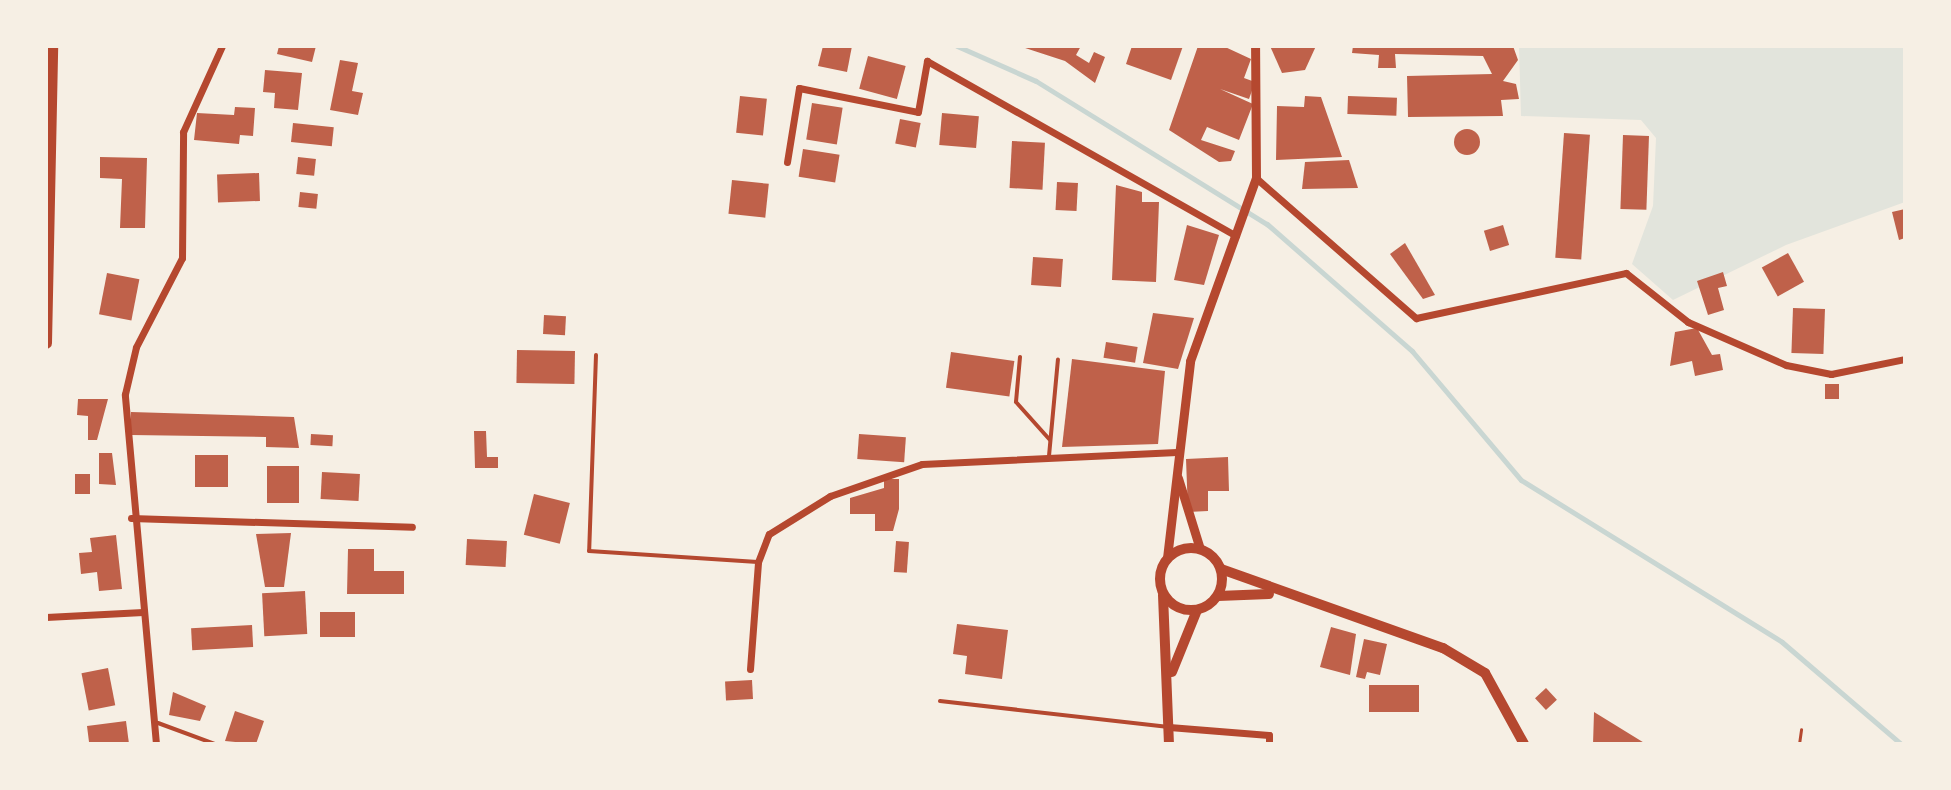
<!DOCTYPE html>
<style>
body{margin:0}
#map{position:relative;width:1951px;height:790px;overflow:hidden;background:#f6efe4;font-family:Figtree,sans-serif}
div>[style]{position:absolute}
.green>*{inset:0;background:#e2e4dc}
.stream>*{height:5px;margin:-2.5px;padding:0 2.5px;transform-origin:2.5px;border-radius:2.5px;background:#c9d6d2}
.building>*{inset:0;background:#bf614a;transform-origin:0 0}
.round{border-radius:50%}
.path>*{height:3px;margin:-1.5px;padding:0 1.5px;transform-origin:1.5px;border-radius:1.5px;background:#b5482f}
.service>*{height:4px;margin:-2px;padding:0 2px;transform-origin:2px;border-radius:2px;background:#b5482f}
.minor>*{height:7px;margin:-3.5px;padding:0 3.5px;transform-origin:3.5px;border-radius:3.5px;background:#b5482f}
.tertiary>*{height:9px;margin:-4.5px;padding:0 4.5px;transform-origin:4.5px;border-radius:4.5px;background:#b5482f}
.secondary>*{height:10px;margin:-5px;padding:0 5px;transform-origin:5px;border-radius:5px;background:#b5482f}
.secondary>.ring{margin:-5px;padding:0;box-sizing:content-box;background:none;border:10px solid #b5482f;border-radius:50%}
.motorway>*{height:12px;margin:-6px;padding:0 6px;transform-origin:6px;border-radius:6px;background:#b5482f}
span{translate:-50% -50%;white-space:nowrap;text-align:center;line-height:1.15;-webkit-text-stroke:8px #f6efe4;paint-order:stroke}
.frame{position:absolute;inset:0;border:48px solid #f6efe4;pointer-events:none}
</style>
<div id="map">
<div class="green">
<div style="clip-path:polygon(1519px 46px,1905px 46px,1905px 202px,1786px 245px,1673px 300px,1632px 264px,1653px 206px,1656px 138px,1641px 120px,1521px 116px)"></div>
</div>
<div class="stream">
<div style="left:957px;top:46px;width:86px;rotate:23.9deg"></div>
<div style="left:1036px;top:81px;width:272px;rotate:31.8deg"></div>
<div style="left:1267px;top:224px;width:193px;rotate:41.2deg"></div>
<div style="left:1412px;top:351px;width:169px;rotate:49.8deg"></div>
<div style="left:1521px;top:480px;width:307px;rotate:31.8deg"></div>
<div style="left:1782px;top:642px;width:157px;rotate:40.6deg"></div>
</div>
<div class="building">
<div style="clip-path:polygon(279px 46px,316px 46px,312px 62px,277px 54px)"></div>
<div style="clip-path:polygon(823px 46px,852px 46px,847px 72px,818px 66px)"></div>
<div style="clip-path:polygon(1019px 46px,1081px 46px,1076px 55px,1089px 63px,1094px 52px,1105px 57px,1095px 83px,1065px 61px)"></div>
<div style="clip-path:polygon(1132px 46px,1183px 46px,1171px 80px,1126px 64px)"></div>
<div style="clip-path:polygon(1198px 46px,1223px 46px,1251px 59px,1244px 78px,1255px 82px,1249px 99px,1220px 89px,1253px 104px,1239px 140px,1207px 127px,1201px 140px,1235px 151px,1231px 161px,1219px 162px,1169px 130px)"></div>
<div style="clip-path:polygon(1270px 46px,1316px 46px,1305px 70px,1282px 73px)"></div>
<div style="clip-path:polygon(1353px 46px,1513px 46px,1518px 60px,1503px 81px,1516px 84px,1519px 99px,1501px 100px,1503px 116px,1408px 117px,1407px 76px,1492px 74px,1483px 56px,1395px 54px,1396px 68px,1378px 68px,1379px 55px,1352px 53px)"></div>
<div style="left:868px;top:56px;width:39px;height:34px;rotate:15deg"></div>
<div style="clip-path:polygon(340px 60px,358px 63px,352px 91px,363px 93px,358px 115px,330px 110px)"></div>
<div style="clip-path:polygon(265px 70px,302px 73px,298px 110px,274px 108px,275px 93px,263px 92px)"></div>
<div style="left:740px;top:96px;width:27px;height:37px;rotate:6deg"></div>
<div style="clip-path:polygon(1305px 96px,1321px 97px,1342px 157px,1276px 160px,1277px 106px,1304px 107px)"></div>
<div style="left:1348px;top:96px;width:49px;height:18px;rotate:2deg"></div>
<div style="left:812px;top:103px;width:31px;height:37px;rotate:9deg"></div>
<div style="clip-path:polygon(235px 107px,255px 108px,253px 136px,240px 135px,239px 144px,194px 140px,197px 113px,234px 115px)"></div>
<div style="left:942px;top:113px;width:37px;height:32px;rotate:5deg"></div>
<div style="left:900px;top:119px;width:21px;height:25px;rotate:11deg"></div>
<div style="left:293px;top:123px;width:41px;height:19px;rotate:6deg"></div>
<div class="round" style="left:1454px;top:129px;width:26px;height:26px"></div>
<div style="left:1564px;top:133px;width:26px;height:125px;rotate:4deg"></div>
<div style="left:1623px;top:135px;width:26px;height:74px;rotate:2deg"></div>
<div style="left:1012px;top:141px;width:33px;height:47px;rotate:3deg"></div>
<div style="left:803px;top:149px;width:37px;height:28px;rotate:9deg"></div>
<div style="clip-path:polygon(100px 157px,147px 158px,145px 228px,120px 228px,122px 179px,100px 178px)"></div>
<div style="left:298px;top:157px;width:18px;height:17px;rotate:6deg"></div>
<div style="clip-path:polygon(1349px 160px,1358px 188px,1302px 189px,1305px 162px)"></div>
<div style="left:259px;top:173px;width:28px;height:42px;rotate:88deg"></div>
<div style="left:732px;top:180px;width:37px;height:34px;rotate:6deg"></div>
<div style="left:1057px;top:182px;width:21px;height:28px;rotate:3deg"></div>
<div style="clip-path:polygon(1116px 185px,1142px 192px,1142px 202px,1159px 202px,1156px 282px,1112px 280px)"></div>
<div style="left:300px;top:192px;width:18px;height:15px;rotate:6deg"></div>
<div style="clip-path:polygon(1905px 209px,1905px 238px,1899px 240px,1892px 212px)"></div>
<div style="clip-path:polygon(1187px 225px,1219px 235px,1204px 285px,1174px 280px)"></div>
<div style="left:1503px;top:225px;width:21px;height:20px;rotate:73deg"></div>
<div style="clip-path:polygon(1405px 243px,1435px 295px,1423px 299px,1390px 254px)"></div>
<div style="left:1788px;top:253px;width:33px;height:30px;rotate:61deg"></div>
<div style="left:1033px;top:257px;width:30px;height:28px;rotate:4deg"></div>
<div style="clip-path:polygon(1723px 272px,1727px 286px,1718px 288px,1724px 310px,1708px 315px,1697px 281px)"></div>
<div style="left:107px;top:273px;width:33px;height:42px;rotate:11deg"></div>
<div style="left:1793px;top:308px;width:32px;height:45px;rotate:2deg"></div>
<div style="clip-path:polygon(1153px 313px,1194px 318px,1178px 369px,1143px 363px)"></div>
<div style="left:544px;top:315px;width:22px;height:19px;rotate:3deg"></div>
<div style="clip-path:polygon(1697px 328px,1712px 355px,1720px 354px,1723px 370px,1695px 376px,1692px 361px,1670px 366px,1675px 332px)"></div>
<div style="left:1106px;top:342px;width:32px;height:16px;rotate:9deg"></div>
<div style="left:517px;top:350px;width:58px;height:33px;rotate:1deg"></div>
<div style="left:951px;top:352px;width:64px;height:36px;rotate:8deg"></div>
<div style="clip-path:polygon(1072px 359px,1165px 371px,1158px 444px,1062px 447px)"></div>
<div style="left:1825px;top:384px;width:14px;height:15px"></div>
<div style="clip-path:polygon(78px 399px,108px 399px,97px 440px,88px 440px,88px 416px,77px 415px)"></div>
<div style="clip-path:polygon(131px 412px,294px 417px,299px 448px,266px 447px,266px 437px,131px 435px)"></div>
<div style="clip-path:polygon(474px 431px,486px 431px,487px 457px,498px 457px,498px 468px,475px 468px)"></div>
<div style="left:311px;top:434px;width:22px;height:11px;rotate:3deg"></div>
<div style="left:859px;top:434px;width:47px;height:25px;rotate:4deg"></div>
<div style="clip-path:polygon(99px 453px,112px 453px,116px 485px,99px 484px)"></div>
<div style="left:195px;top:455px;width:33px;height:32px"></div>
<div style="clip-path:polygon(1228px 457px,1229px 491px,1208px 491px,1208px 511px,1188px 512px,1186px 459px)"></div>
<div style="left:267px;top:466px;width:32px;height:37px"></div>
<div style="left:322px;top:472px;width:38px;height:27px;rotate:3deg"></div>
<div style="left:75px;top:474px;width:15px;height:20px"></div>
<div style="clip-path:polygon(884px 479px,899px 479px,899px 509px,893px 531px,875px 531px,875px 514px,850px 514px,850px 498px,884px 488px)"></div>
<div style="left:534px;top:494px;width:37px;height:42px;rotate:14deg"></div>
<div style="clip-path:polygon(291px 533px,284px 587px,265px 587px,256px 534px)"></div>
<div style="clip-path:polygon(116px 535px,122px 589px,99px 591px,97px 572px,81px 574px,79px 553px,92px 552px,90px 538px)"></div>
<div style="left:467px;top:539px;width:40px;height:26px;rotate:3deg"></div>
<div style="left:896px;top:541px;width:13px;height:31px;rotate:4deg"></div>
<div style="clip-path:polygon(348px 549px,374px 549px,374px 571px,404px 571px,404px 594px,347px 594px)"></div>
<div style="left:305px;top:591px;width:43px;height:43px;rotate:87deg"></div>
<div style="left:320px;top:612px;width:35px;height:25px"></div>
<div style="clip-path:polygon(957px 624px,1008px 630px,1002px 679px,965px 674px,967px 656px,953px 654px)"></div>
<div style="left:252px;top:625px;width:22px;height:61px;rotate:87deg"></div>
<div style="clip-path:polygon(1331px 627px,1356px 634px,1350px 675px,1320px 667px)"></div>
<div style="clip-path:polygon(1364px 639px,1387px 644px,1380px 675px,1367px 672px,1365px 679px,1356px 677px)"></div>
<div style="left:108px;top:668px;width:38px;height:27px;rotate:79deg"></div>
<div style="left:752px;top:680px;width:19px;height:27px;rotate:87deg"></div>
<div style="left:1369px;top:685px;width:50px;height:27px"></div>
<div style="left:1546px;top:688px;width:16px;height:15px;rotate:47deg"></div>
<div style="clip-path:polygon(173px 692px,206px 706px,200px 721px,169px 715px)"></div>
<div style="clip-path:polygon(235px 711px,264px 721px,256px 744px,225px 741px)"></div>
<div style="clip-path:polygon(1594px 712px,1646px 744px,1593px 744px)"></div>
<div style="clip-path:polygon(126px 721px,129px 744px,89px 742px,87px 726px)"></div>
</div>
<div class="path">
<div style="left:1799px;top:744px;width:15px;rotate:-82deg"></div>
</div>
<div class="service">
<div style="left:596px;top:355px;width:196px;rotate:92deg"></div>
<div style="left:589px;top:551px;width:169px;rotate:3.7deg"></div>
<div style="left:1020px;top:357px;width:45px;rotate:95.1deg"></div>
<div style="left:1016px;top:402px;width:51px;rotate:48.2deg"></div>
<div style="left:1049px;top:456px;width:97px;rotate:-84.7deg"></div>
<div style="left:940px;top:701px;width:228px;rotate:6.5deg"></div>
<div style="left:158px;top:723px;width:61px;rotate:20.2deg"></div>
</div>
<div class="minor">
<div style="left:787px;top:162px;width:75px;rotate:-80.8deg"></div>
<div style="left:799px;top:88px;width:121px;rotate:11.4deg"></div>
<div style="left:918px;top:112px;width:52px;rotate:-80deg"></div>
<div style="left:927px;top:61px;width:355px;rotate:29.5deg"></div>
<div style="left:1256px;top:178px;width:213px;rotate:41.2deg"></div>
<div style="left:1416px;top:318px;width:215px;rotate:-12.1deg"></div>
<div style="left:1626px;top:273px;width:79px;rotate:38.3deg"></div>
<div style="left:1688px;top:322px;width:107px;rotate:23.7deg"></div>
<div style="left:1786px;top:365px;width:46px;rotate:11.3deg"></div>
<div style="left:1831px;top:374px;width:76px;rotate:-11.5deg"></div>
<div style="left:131px;top:518px;width:281px;rotate:1.8deg"></div>
<div style="left:46px;top:617px;width:97px;rotate:-3deg"></div>
<div style="left:750px;top:669px;width:107px;rotate:-85.7deg"></div>
<div style="left:758px;top:562px;width:30px;rotate:-69deg"></div>
<div style="left:769px;top:534px;width:72px;rotate:-31.9deg"></div>
<div style="left:830px;top:496px;width:97px;rotate:-19.2deg"></div>
<div style="left:922px;top:464px;width:255px;rotate:-2.7deg"></div>
<div style="left:1169px;top:727px;width:100px;rotate:4.6deg"></div>
<div style="left:1269px;top:735px;width:9px;rotate:90deg"></div>
<div style="left:156px;top:744px;width:351px;rotate:-95.1deg"></div>
<div style="left:125px;top:394px;width:48px;rotate:-76.8deg"></div>
<div style="left:136px;top:347px;width:100px;rotate:-62.7deg"></div>
<div style="left:182px;top:258px;width:126px;rotate:-89.5deg"></div>
<div style="left:183px;top:132px;width:94px;rotate:-65.6deg"></div>
</div>
<div class="tertiary">
<div style="left:1178px;top:478px;width:74px;rotate:72.8deg"></div>
<div style="left:1167px;top:558px;width:198px;rotate:-83.3deg"></div>
<div style="left:1190px;top:361px;width:195px;rotate:-70.2deg"></div>
<div style="left:1256px;top:178px;width:132px;rotate:-90.4deg"></div>
</div>
<div class="secondary">
<div class="ring" style="left:1160px;top:548px;width:52px;height:52px"></div>
<div style="left:1221px;top:569px;width:236px;rotate:19.6deg"></div>
<div style="left:1443px;top:648px;width:49px;rotate:30.8deg"></div>
<div style="left:1485px;top:673px;width:81px;rotate:61.2deg"></div>
<div style="left:1163px;top:595px;width:149px;rotate:87.7deg"></div>
<div style="left:1218px;top:596px;width:51px;rotate:-2.2deg"></div>
<div style="left:1172px;top:672px;width:67px;rotate:-68deg"></div>
</div>
<div class="motorway">
<div style="left:46px;top:343px;width:297px;rotate:-88.8deg"></div>
</div>
<div class="frame"></div>
</div>
